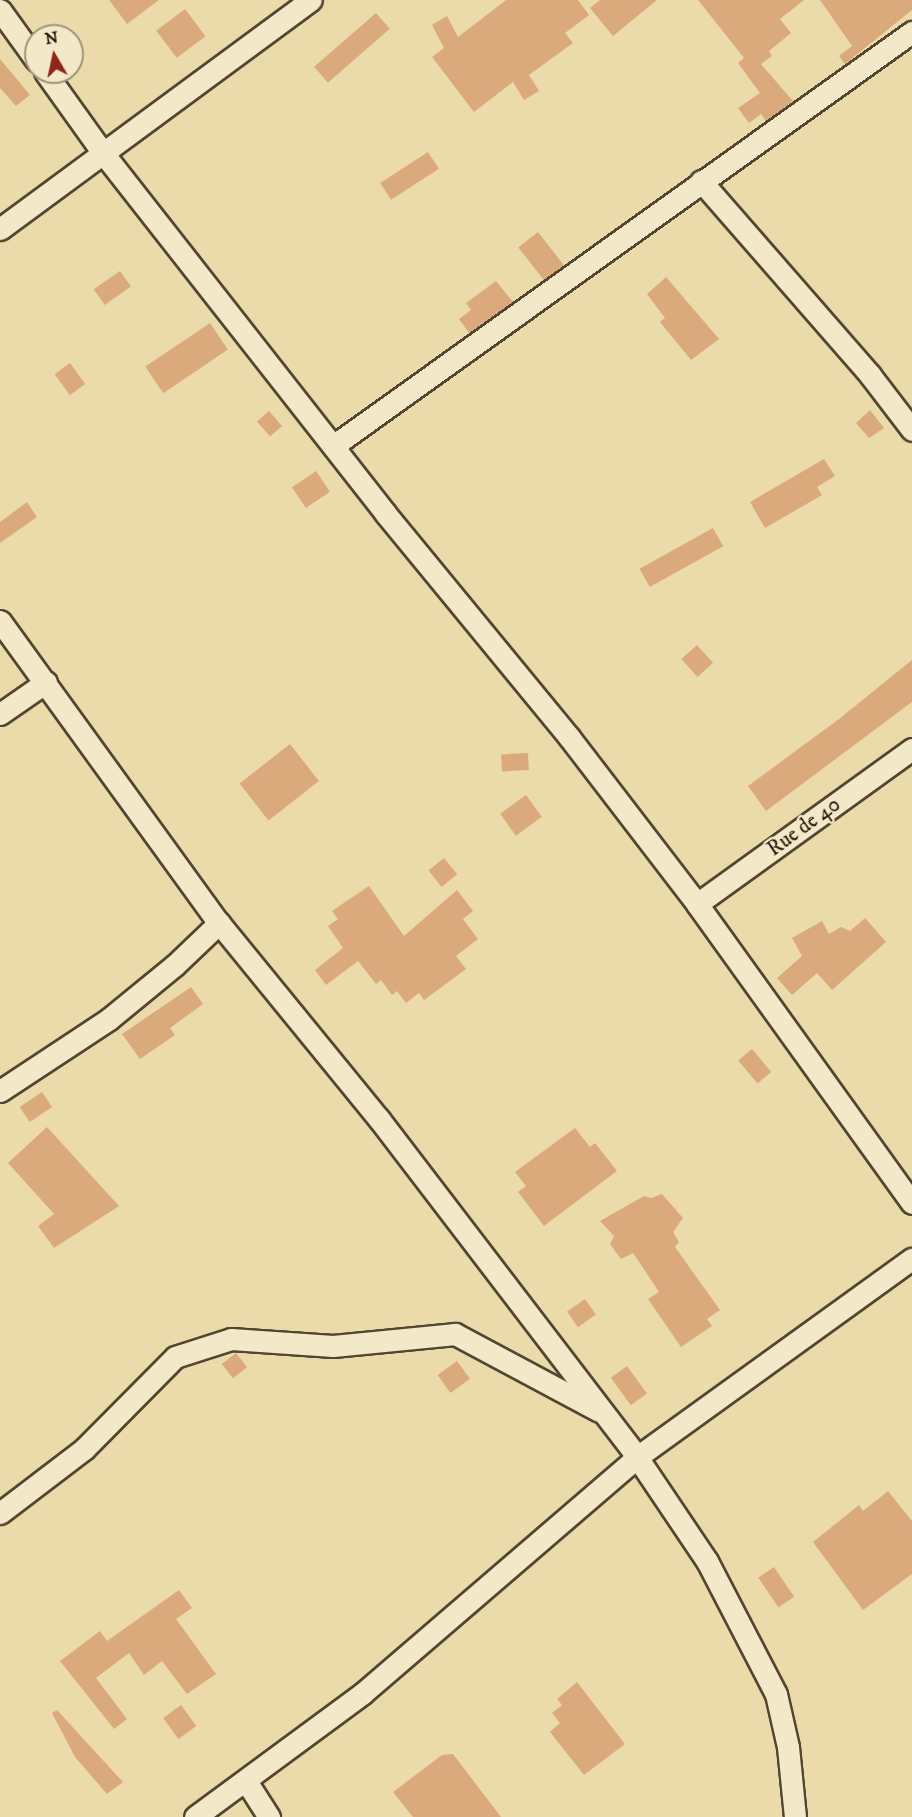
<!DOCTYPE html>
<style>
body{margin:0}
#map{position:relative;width:912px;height:1817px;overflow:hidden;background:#ecdbaa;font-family:"IM FELL DW Pica",serif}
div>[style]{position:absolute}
.building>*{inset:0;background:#dbaa7c;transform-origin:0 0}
.roads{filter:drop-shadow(2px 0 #524630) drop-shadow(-2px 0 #524630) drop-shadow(0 2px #524630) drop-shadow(0 -2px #524630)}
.minor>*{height:21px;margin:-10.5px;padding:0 10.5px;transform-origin:10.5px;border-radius:10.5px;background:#f3e8c8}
span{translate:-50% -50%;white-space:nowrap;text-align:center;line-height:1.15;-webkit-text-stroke:4.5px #f3e8c8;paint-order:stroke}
.street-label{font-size:21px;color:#1f1507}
.north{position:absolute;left:24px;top:24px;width:60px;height:60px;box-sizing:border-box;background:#f3e8c8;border:2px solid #9e947b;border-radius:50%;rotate:351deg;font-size:16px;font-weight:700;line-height:24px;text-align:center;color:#1f1507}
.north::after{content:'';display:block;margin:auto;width:21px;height:27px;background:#8f2418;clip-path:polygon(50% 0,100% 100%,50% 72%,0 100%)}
</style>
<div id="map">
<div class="building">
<div style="clip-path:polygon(109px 0,159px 0,127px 24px)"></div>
<div style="clip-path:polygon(506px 0,578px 0,589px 15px,565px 33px,573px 43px,529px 75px,539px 91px,524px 100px,513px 82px,474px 112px,432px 57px,444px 48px,432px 25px,447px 16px,458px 37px)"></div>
<div style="clip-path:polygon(600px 0,657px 0,613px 36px,590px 8px)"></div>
<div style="clip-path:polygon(698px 0,804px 0,780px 19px,791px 33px,769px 51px,772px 56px,761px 64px,793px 101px,766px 121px,761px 114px,749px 123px,738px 108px,760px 93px,738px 63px,744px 58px)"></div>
<div style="clip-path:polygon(820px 0,912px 0,912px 10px,845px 64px,839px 56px,852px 46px)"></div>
<div style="left:185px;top:9px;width:34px;height:36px;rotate:53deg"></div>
<div style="left:376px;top:13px;width:21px;height:82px;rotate:49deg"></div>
<div style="clip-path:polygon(0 59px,30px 95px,16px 106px,0 88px)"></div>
<div style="left:428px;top:152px;width:20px;height:57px;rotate:57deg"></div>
<div style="left:538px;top:232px;width:42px;height:25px;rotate:52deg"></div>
<div style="left:120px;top:271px;width:19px;height:32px;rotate:55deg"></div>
<div style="clip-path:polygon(666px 277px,719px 339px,691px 360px,660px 322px,665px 318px,647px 294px)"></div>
<div style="clip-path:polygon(496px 281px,513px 302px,469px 333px,459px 319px,471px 310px,466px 303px)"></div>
<div style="left:210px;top:323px;width:32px;height:78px;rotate:56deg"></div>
<div style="left:70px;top:363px;width:26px;height:19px;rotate:54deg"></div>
<div style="clip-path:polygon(870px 410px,884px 428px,869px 438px,856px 423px)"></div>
<div style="left:269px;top:411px;width:20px;height:16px;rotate:49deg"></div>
<div style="clip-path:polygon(824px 459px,835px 476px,817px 487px,822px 495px,765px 528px,750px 502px)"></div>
<div style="left:316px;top:471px;width:25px;height:29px;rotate:56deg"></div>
<div style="clip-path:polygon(27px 502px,37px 517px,0 543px,0 522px)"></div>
<div style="left:713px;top:528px;width:21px;height:84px;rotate:61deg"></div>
<div style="left:697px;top:645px;width:24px;height:21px;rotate:48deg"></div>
<div style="clip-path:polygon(912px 660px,912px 702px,766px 811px,748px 786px,839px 719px)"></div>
<div style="left:290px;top:744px;width:47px;height:64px;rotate:52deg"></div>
<div style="left:528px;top:753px;width:17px;height:27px;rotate:87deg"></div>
<div style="left:526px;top:795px;width:27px;height:32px;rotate:54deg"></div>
<div style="left:444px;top:858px;width:21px;height:20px;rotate:51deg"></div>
<div style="clip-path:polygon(369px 886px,404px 936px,457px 890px,473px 911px,463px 919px,478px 939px,456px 956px,466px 969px,424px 1000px,419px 993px,406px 1003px,397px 991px,392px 995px,381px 980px,376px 984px,358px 961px,326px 985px,315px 970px,343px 948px,328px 926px,338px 919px,332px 911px)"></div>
<div style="clip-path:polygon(865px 918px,886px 942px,832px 990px,817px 973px,792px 995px,777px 978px,802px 956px,792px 938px,822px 921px,829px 934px,841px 927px,850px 931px)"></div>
<div style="clip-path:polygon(191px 987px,203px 1004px,170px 1028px,175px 1035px,140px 1059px,122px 1034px)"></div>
<div style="left:752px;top:1049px;width:30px;height:18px;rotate:50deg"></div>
<div style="left:42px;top:1092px;width:18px;height:27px;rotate:56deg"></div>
<div style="clip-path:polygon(47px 1127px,119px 1206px,54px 1248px,38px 1226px,54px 1214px,8px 1163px)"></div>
<div style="clip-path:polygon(575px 1128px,590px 1147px,595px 1143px,617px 1171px,544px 1226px,518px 1192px,526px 1186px,515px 1172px)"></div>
<div style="clip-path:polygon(662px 1194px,683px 1218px,673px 1232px,679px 1242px,675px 1247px,720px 1310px,707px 1319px,712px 1326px,681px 1347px,648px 1299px,659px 1292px,633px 1253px,621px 1259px,610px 1244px,614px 1236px,600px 1221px,644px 1196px,651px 1198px)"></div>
<div style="left:585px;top:1299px;width:19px;height:22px;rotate:55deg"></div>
<div style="left:236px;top:1353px;width:18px;height:18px;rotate:52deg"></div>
<div style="left:457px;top:1361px;width:22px;height:24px;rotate:54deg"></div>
<div style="left:627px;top:1366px;width:34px;height:20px;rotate:54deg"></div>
<div style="clip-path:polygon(888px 1491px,912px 1521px,912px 1574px,863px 1610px,813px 1542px,859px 1505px,863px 1511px)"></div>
<div style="left:774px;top:1567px;width:36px;height:19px;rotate:56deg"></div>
<div style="clip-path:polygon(179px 1590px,192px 1608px,176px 1619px,216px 1674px,187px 1694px,162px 1661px,144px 1675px,129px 1653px,96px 1678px,127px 1719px,114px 1729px,60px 1661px,100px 1631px,107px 1641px)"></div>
<div style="clip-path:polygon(577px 1682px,625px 1744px,584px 1775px,550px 1732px,560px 1723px,552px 1713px,562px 1705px,557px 1699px)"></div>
<div style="left:181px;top:1705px;width:26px;height:22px;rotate:54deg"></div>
<div style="clip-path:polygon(57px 1710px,99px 1756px,123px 1782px,107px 1794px,75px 1757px,52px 1713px)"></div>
<div style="clip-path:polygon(453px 1754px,501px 1817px,413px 1817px,393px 1792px,442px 1755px)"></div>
</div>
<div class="roads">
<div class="minor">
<div style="left:0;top:10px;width:62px;rotate:54.2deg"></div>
<div style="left:45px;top:72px;width:100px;rotate:54.4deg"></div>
<div style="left:103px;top:153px;width:457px;rotate:51.9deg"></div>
<div style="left:385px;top:513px;width:290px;rotate:50.6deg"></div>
<div style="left:569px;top:737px;width:210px;rotate:52.5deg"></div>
<div style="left:697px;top:904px;width:368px;rotate:54.3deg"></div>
<div style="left:701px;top:181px;width:257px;rotate:48.9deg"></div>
<div style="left:870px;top:375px;width:69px;rotate:52.6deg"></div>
<div style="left:0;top:229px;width:386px;rotate:-36.4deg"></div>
<div style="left:333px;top:446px;width:712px;rotate:-35.57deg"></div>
<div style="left:0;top:621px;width:373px;rotate:54.1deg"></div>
<div style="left:219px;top:923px;width:253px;rotate:50.8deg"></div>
<div style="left:379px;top:1119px;width:425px;rotate:52.6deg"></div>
<div style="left:637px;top:1457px;width:125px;rotate:56.1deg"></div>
<div style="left:707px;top:1561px;width:150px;rotate:62.6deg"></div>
<div style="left:776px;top:1694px;width:54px;rotate:77.2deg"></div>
<div style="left:788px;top:1747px;width:70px;rotate:84.3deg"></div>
<div style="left:0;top:714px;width:56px;rotate:-34.8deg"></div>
<div style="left:697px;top:904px;width:265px;rotate:-35.8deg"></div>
<div style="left:0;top:1091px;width:131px;rotate:-33.4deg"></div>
<div style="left:109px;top:1019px;width:85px;rotate:-39.3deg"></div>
<div style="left:175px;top:965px;width:61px;rotate:-43.7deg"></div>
<div style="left:0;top:1513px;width:106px;rotate:-37.3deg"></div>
<div style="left:84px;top:1449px;width:129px;rotate:-45.3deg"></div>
<div style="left:175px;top:1357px;width:59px;rotate:-17.8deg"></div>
<div style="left:231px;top:1339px;width:102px;rotate:3.9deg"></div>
<div style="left:333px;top:1346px;width:123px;rotate:-5.6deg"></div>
<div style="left:455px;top:1334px;width:163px;rotate:28.1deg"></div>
<div style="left:246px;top:1781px;width:43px;rotate:57.4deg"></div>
<div style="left:195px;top:1817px;width:209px;rotate:-36.4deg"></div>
<div style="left:363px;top:1693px;width:362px;rotate:-40.7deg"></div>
<div style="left:637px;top:1457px;width:339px;rotate:-35.8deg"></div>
</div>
</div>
<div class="street-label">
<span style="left:804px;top:827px;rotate:-36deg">Rue de 40</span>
</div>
<div class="north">N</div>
</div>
